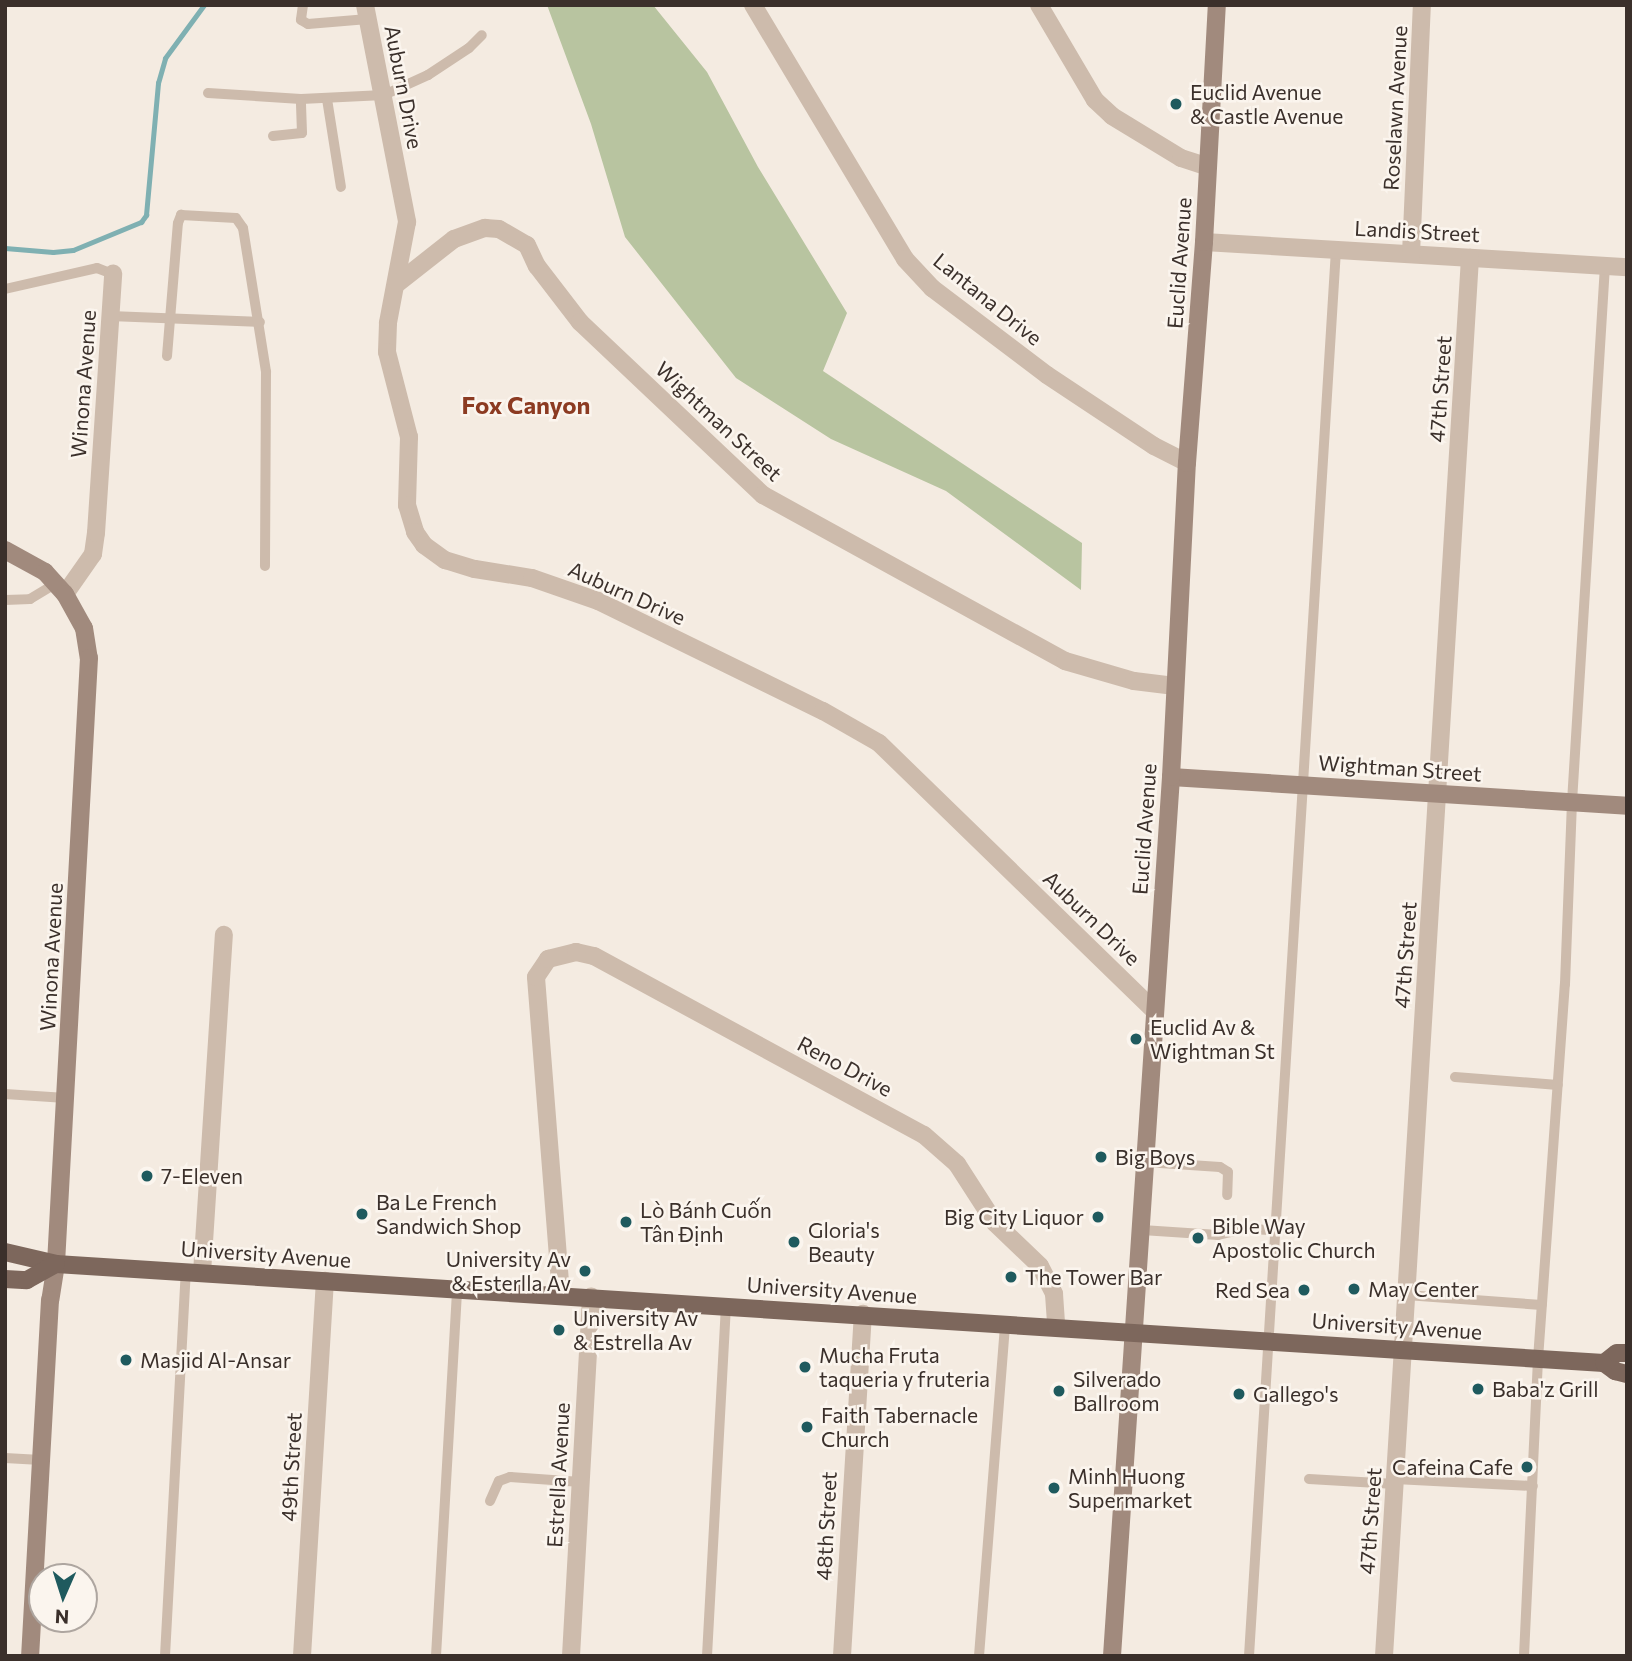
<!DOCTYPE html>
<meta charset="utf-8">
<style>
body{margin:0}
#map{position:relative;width:1632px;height:1661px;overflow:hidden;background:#f4ebe1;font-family:Commissioner,sans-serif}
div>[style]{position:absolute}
.green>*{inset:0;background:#b8c4a0}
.stream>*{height:5px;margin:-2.5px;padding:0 2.5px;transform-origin:2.5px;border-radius:2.5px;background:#7fb0b2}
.lane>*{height:10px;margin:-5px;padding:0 5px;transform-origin:5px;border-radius:5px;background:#cdbbac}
.street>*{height:18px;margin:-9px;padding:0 9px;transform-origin:9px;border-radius:9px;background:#cdbbac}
.secondary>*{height:18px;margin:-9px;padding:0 9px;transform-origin:9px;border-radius:9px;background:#a18a7d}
.primary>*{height:18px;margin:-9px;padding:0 9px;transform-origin:9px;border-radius:9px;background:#7d675c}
.dots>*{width:19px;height:19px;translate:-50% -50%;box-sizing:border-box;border:4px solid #fbf5ee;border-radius:50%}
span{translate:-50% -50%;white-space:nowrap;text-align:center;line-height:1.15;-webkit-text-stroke:5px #fbf5ee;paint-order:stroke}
.street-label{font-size:21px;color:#3b302b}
.poi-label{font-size:21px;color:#3b302b}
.left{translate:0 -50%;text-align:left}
.right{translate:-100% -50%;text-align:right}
.quarter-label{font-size:24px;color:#8c3b22;font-weight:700}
.frame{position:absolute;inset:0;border:7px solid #3b302b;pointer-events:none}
.north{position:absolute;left:28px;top:1563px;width:70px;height:70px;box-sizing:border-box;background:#fbf5ee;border:2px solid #aea6a0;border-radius:50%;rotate:183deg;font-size:19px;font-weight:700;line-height:28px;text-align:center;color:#3b302b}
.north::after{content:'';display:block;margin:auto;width:24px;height:32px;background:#1f5a5e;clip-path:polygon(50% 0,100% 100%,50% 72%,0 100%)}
</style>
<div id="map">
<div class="green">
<div style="clip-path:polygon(547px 5px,653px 5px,707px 72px,758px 167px,847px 313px,823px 371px,1082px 543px,1081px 590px,946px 491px,831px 439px,736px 378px,625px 237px,591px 124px)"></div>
</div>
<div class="stream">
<div style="left:5px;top:248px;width:48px;rotate:4.8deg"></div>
<div style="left:53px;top:252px;width:20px;rotate:-6deg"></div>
<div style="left:73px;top:250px;width:74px;rotate:-22.4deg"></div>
<div style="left:141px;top:222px;width:9px;rotate:-54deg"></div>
<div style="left:146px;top:215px;width:133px;rotate:-84.8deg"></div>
<div style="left:158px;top:83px;width:26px;rotate:-74deg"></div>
<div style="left:165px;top:58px;width:66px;rotate:-53.7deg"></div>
</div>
<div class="lane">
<div style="left:303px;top:5px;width:15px;rotate:98deg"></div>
<div style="left:301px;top:20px;width:8px;rotate:30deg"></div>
<div style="left:308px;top:24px;width:60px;rotate:-4.8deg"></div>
<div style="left:208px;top:93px;width:93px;rotate:3.7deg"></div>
<div style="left:301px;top:99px;width:83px;rotate:-2.8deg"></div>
<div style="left:384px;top:95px;width:48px;rotate:-24.4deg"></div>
<div style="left:428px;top:75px;width:49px;rotate:-33.4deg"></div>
<div style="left:469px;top:48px;width:18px;rotate:-45deg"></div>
<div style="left:327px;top:99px;width:89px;rotate:81deg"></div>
<div style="left:273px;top:136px;width:29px;rotate:-6deg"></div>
<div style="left:302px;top:133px;width:34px;rotate:-92deg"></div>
<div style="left:5px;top:289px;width:94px;rotate:-12.9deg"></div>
<div style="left:97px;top:268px;width:17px;rotate:21deg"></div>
<div style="left:110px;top:316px;width:150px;rotate:2.3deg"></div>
<div style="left:167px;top:356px;width:133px;rotate:-85.3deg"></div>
<div style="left:178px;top:223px;width:9px;rotate:-69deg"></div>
<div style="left:181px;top:215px;width:55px;rotate:3.1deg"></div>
<div style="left:236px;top:218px;width:12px;rotate:55deg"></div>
<div style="left:243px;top:228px;width:146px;rotate:80.9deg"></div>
<div style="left:266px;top:372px;width:194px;rotate:90.3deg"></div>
<div style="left:5px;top:600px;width:25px;rotate:-2deg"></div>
<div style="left:30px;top:599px;width:31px;rotate:-31deg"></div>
<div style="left:1455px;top:1077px;width:103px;rotate:4.4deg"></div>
<div style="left:5px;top:1094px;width:61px;rotate:3.8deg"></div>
<div style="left:1145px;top:1162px;width:75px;rotate:3.8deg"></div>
<div style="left:1220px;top:1167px;width:9px;rotate:32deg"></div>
<div style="left:1228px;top:1172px;width:23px;rotate:92deg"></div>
<div style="left:1142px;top:1230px;width:76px;rotate:3.8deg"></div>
<div style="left:1218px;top:1235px;width:27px;rotate:-13deg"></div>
<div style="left:1244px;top:1229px;width:31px;rotate:2deg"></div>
<div style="left:1406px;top:1295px;width:136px;rotate:4.2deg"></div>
<div style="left:5px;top:1458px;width:36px;rotate:3deg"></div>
<div style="left:1309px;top:1479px;width:86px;rotate:3.3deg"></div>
<div style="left:1395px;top:1479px;width:138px;rotate:2.9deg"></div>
<div style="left:490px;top:1501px;width:22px;rotate:-66deg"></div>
<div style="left:499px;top:1481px;width:12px;rotate:-20deg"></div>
<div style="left:510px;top:1477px;width:71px;rotate:4deg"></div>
<div style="left:165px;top:1656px;width:385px;rotate:-86.9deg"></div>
<div style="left:436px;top:1656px;width:368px;rotate:-86.7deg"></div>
<div style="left:707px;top:1656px;width:351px;rotate:-86.9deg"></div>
<div style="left:979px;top:1656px;width:334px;rotate:-85.5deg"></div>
<div style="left:1249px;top:1656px;width:1410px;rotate:-86.46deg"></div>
<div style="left:1524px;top:1656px;width:297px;rotate:-87.3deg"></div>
<div style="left:1538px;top:1359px;width:376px;rotate:-85.9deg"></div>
<div style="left:1565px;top:984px;width:182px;rotate:-87.8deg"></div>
<div style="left:1572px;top:802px;width:537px;rotate:-86.48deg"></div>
</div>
<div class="street">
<div style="left:365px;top:5px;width:221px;rotate:79deg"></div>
<div style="left:407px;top:222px;width:103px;rotate:100.7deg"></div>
<div style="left:388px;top:323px;width:29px;rotate:92deg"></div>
<div style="left:387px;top:352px;width:88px;rotate:75.5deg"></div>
<div style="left:409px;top:437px;width:68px;rotate:91.7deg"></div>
<div style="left:407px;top:505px;width:28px;rotate:73deg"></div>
<div style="left:415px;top:532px;width:16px;rotate:55deg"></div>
<div style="left:424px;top:545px;width:26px;rotate:36deg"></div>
<div style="left:445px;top:560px;width:31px;rotate:17deg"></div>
<div style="left:475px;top:569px;width:58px;rotate:9deg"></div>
<div style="left:532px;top:578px;width:70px;rotate:19.2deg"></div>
<div style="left:598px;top:601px;width:250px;rotate:26.1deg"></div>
<div style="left:823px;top:711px;width:64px;rotate:29.7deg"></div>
<div style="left:879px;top:743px;width:385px;rotate:44.2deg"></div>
<div style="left:753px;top:5px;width:296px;rotate:59.1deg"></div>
<div style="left:905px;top:259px;width:40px;rotate:47deg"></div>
<div style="left:932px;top:288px;width:144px;rotate:37.1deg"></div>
<div style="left:1047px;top:375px;width:128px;rotate:33.6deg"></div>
<div style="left:1154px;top:446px;width:37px;rotate:27deg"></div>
<div style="left:1039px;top:5px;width:110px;rotate:59.5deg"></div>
<div style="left:1095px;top:100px;width:23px;rotate:43deg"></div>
<div style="left:1112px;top:116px;width:81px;rotate:31.3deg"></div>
<div style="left:1181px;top:158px;width:28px;rotate:18deg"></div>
<div style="left:1204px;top:242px;width:424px;rotate:3.4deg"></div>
<div style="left:1411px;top:254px;width:249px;rotate:-87.5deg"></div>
<div style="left:398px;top:283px;width:71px;rotate:-38.2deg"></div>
<div style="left:454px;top:239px;width:33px;rotate:-20deg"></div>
<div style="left:485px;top:228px;width:14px;rotate:4deg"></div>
<div style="left:499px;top:229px;width:32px;rotate:30deg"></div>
<div style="left:527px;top:245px;width:23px;rotate:65deg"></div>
<div style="left:537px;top:266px;width:71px;rotate:52.5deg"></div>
<div style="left:580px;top:322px;width:252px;rotate:43.4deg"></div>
<div style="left:763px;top:495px;width:345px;rotate:28.8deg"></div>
<div style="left:1065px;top:661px;width:72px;rotate:16.2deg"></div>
<div style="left:1134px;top:681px;width:41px;rotate:7deg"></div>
<div style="left:65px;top:594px;width:49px;rotate:-55deg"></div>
<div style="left:93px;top:554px;width:21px;rotate:-82deg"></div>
<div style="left:96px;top:533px;width:260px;rotate:-86.2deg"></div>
<div style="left:202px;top:1273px;width:339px;rotate:-86.3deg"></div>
<div style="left:561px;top:1295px;width:319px;rotate:-94.5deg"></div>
<div style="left:536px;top:977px;width:22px;rotate:-56deg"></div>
<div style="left:548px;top:959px;width:29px;rotate:-14deg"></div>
<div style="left:576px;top:952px;width:18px;rotate:13deg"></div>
<div style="left:594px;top:956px;width:375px;rotate:28.5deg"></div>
<div style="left:924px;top:1135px;width:44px;rotate:41.3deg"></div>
<div style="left:957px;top:1164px;width:70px;rotate:57.2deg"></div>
<div style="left:995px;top:1223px;width:62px;rotate:43.7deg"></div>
<div style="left:1040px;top:1266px;width:31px;rotate:63deg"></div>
<div style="left:1054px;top:1294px;width:32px;rotate:86deg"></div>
<div style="left:302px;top:1656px;width:376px;rotate:-86.5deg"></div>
<div style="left:571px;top:1656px;width:360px;rotate:-86.8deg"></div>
<div style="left:842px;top:1656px;width:343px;rotate:-86.5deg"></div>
<div style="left:1384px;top:1656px;width:1401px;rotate:-86.48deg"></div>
</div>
<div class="secondary">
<div style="left:5px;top:550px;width:46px;rotate:28.8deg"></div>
<div style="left:45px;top:572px;width:30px;rotate:48deg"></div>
<div style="left:65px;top:594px;width:39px;rotate:61deg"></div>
<div style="left:84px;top:628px;width:30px;rotate:81deg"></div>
<div style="left:89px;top:658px;width:607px;rotate:93.12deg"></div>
<div style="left:56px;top:1264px;width:36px;rotate:99deg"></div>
<div style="left:50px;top:1300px;width:357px;rotate:93.2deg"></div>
<div style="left:1171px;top:777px;width:457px;rotate:3.6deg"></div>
<div style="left:1112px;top:1656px;width:881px;rotate:-86.16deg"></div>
<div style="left:1171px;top:777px;width:314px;rotate:-87.1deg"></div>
<div style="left:1187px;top:463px;width:222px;rotate:-85.6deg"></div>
<div style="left:1204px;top:242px;width:237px;rotate:-86.9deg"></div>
</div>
<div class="primary">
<div style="left:5px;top:1252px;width:52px;rotate:13.2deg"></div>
<div style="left:56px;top:1264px;width:1551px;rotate:3.66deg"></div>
<div style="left:1604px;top:1363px;width:14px;rotate:36deg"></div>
<div style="left:1615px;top:1371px;width:12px;rotate:14deg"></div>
<div style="left:5px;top:1279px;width:22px;rotate:3deg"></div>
<div style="left:27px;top:1280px;width:33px;rotate:-29deg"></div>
<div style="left:1604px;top:1363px;width:16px;rotate:-38deg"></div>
<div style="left:1617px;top:1353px;width:10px"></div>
</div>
<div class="dots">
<div style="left:1176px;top:104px;background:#1f5a5e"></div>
<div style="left:1136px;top:1039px;background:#1f5a5e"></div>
<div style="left:1101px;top:1157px;background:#1f5a5e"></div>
<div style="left:147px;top:1176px;background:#1f5a5e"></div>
<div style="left:362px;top:1214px;background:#1f5a5e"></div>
<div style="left:1098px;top:1217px;background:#1f5a5e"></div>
<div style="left:626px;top:1222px;background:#1f5a5e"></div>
<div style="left:1198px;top:1238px;background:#1f5a5e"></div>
<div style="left:794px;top:1242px;background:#1f5a5e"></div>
<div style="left:585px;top:1271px;background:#1f5a5e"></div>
<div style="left:1011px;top:1277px;background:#1f5a5e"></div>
<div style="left:1354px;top:1289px;background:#1f5a5e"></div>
<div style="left:1304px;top:1290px;background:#1f5a5e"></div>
<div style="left:559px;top:1330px;background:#1f5a5e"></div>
<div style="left:126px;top:1360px;background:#1f5a5e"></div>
<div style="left:805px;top:1367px;background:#1f5a5e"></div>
<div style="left:1478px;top:1389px;background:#1f5a5e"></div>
<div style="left:1059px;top:1391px;background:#1f5a5e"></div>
<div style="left:1239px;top:1394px;background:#1f5a5e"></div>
<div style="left:807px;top:1427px;background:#1f5a5e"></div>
<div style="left:1527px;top:1467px;background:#1f5a5e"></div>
<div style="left:1054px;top:1488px;background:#1f5a5e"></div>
</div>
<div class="street-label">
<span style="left:404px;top:87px;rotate:79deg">Auburn Drive</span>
<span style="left:1395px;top:108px;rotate:-87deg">Roselawn Avenue</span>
<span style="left:1417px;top:231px;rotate:3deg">Landis Street</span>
<span style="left:1179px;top:263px;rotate:-86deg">Euclid Avenue</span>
<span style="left:988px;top:299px;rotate:39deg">Lantana Drive</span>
<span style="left:83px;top:384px;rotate:-86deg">Winona Avenue</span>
<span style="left:1440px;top:389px;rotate:-86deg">47th Street</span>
<span style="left:719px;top:421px;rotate:43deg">Wightman Street</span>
<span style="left:627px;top:593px;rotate:24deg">Auburn Drive</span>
<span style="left:1400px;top:768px;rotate:4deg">Wightman Street</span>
<span style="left:1144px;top:829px;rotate:-86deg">Euclid Avenue</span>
<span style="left:1092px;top:918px;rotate:44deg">Auburn Drive</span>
<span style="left:1405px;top:955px;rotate:-86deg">47th Street</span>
<span style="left:51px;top:957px;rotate:-87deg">Winona Avenue</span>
<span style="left:845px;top:1066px;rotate:28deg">Reno Drive</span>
<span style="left:266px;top:1254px;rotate:4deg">University Avenue</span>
<span style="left:832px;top:1290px;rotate:4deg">University Avenue</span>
<span style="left:1397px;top:1326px;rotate:4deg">University Avenue</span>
<span style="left:291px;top:1467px;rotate:-87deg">49th Street</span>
<span style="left:558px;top:1475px;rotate:-87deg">Estrella Avenue</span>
<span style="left:1370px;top:1521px;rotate:-86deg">47th Street</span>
<span style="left:826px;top:1526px;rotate:-87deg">48th Street</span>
</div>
<div class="poi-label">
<span class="left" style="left:1190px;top:104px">Euclid Avenue<br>&amp; Castle Avenue</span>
<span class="left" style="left:1150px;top:1039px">Euclid Av &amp;<br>Wightman St</span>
<span class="left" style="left:1115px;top:1157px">Big Boys</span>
<span class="left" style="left:161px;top:1176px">7-Eleven</span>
<span class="left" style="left:376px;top:1214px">Ba Le French<br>Sandwich Shop</span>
<span class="left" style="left:640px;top:1222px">Lò Bánh Cuốn<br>Tân Định</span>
<span class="right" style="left:1084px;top:1217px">Big City Liquor</span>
<span class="left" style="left:1212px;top:1238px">Bible Way<br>Apostolic Church</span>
<span class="left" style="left:808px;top:1242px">Gloria's<br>Beauty</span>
<span class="right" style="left:571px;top:1271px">University Av<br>&amp; Esterlla Av</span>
<span class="left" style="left:1025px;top:1277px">The Tower Bar</span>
<span class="left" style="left:1368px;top:1289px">May Center</span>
<span class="right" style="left:1290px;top:1290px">Red Sea</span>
<span class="left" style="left:573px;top:1330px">University Av<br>&amp; Estrella Av</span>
<span class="left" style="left:819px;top:1367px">Mucha Fruta<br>taqueria y fruteria</span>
<span class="left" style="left:140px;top:1360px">Masjid Al-Ansar</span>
<span class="left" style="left:1073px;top:1391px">Silverado<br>Ballroom</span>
<span class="left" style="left:1492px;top:1389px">Baba'z Grill</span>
<span class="left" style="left:1253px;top:1394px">Gallego's</span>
<span class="left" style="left:821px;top:1427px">Faith Tabernacle<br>Church</span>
<span class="right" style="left:1513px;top:1467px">Cafeina Cafe</span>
<span class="left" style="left:1068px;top:1488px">Minh Huong<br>Supermarket</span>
</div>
<div class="quarter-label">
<span style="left:526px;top:405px">Fox Canyon</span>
</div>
<div class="frame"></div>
<div class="north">N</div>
</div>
